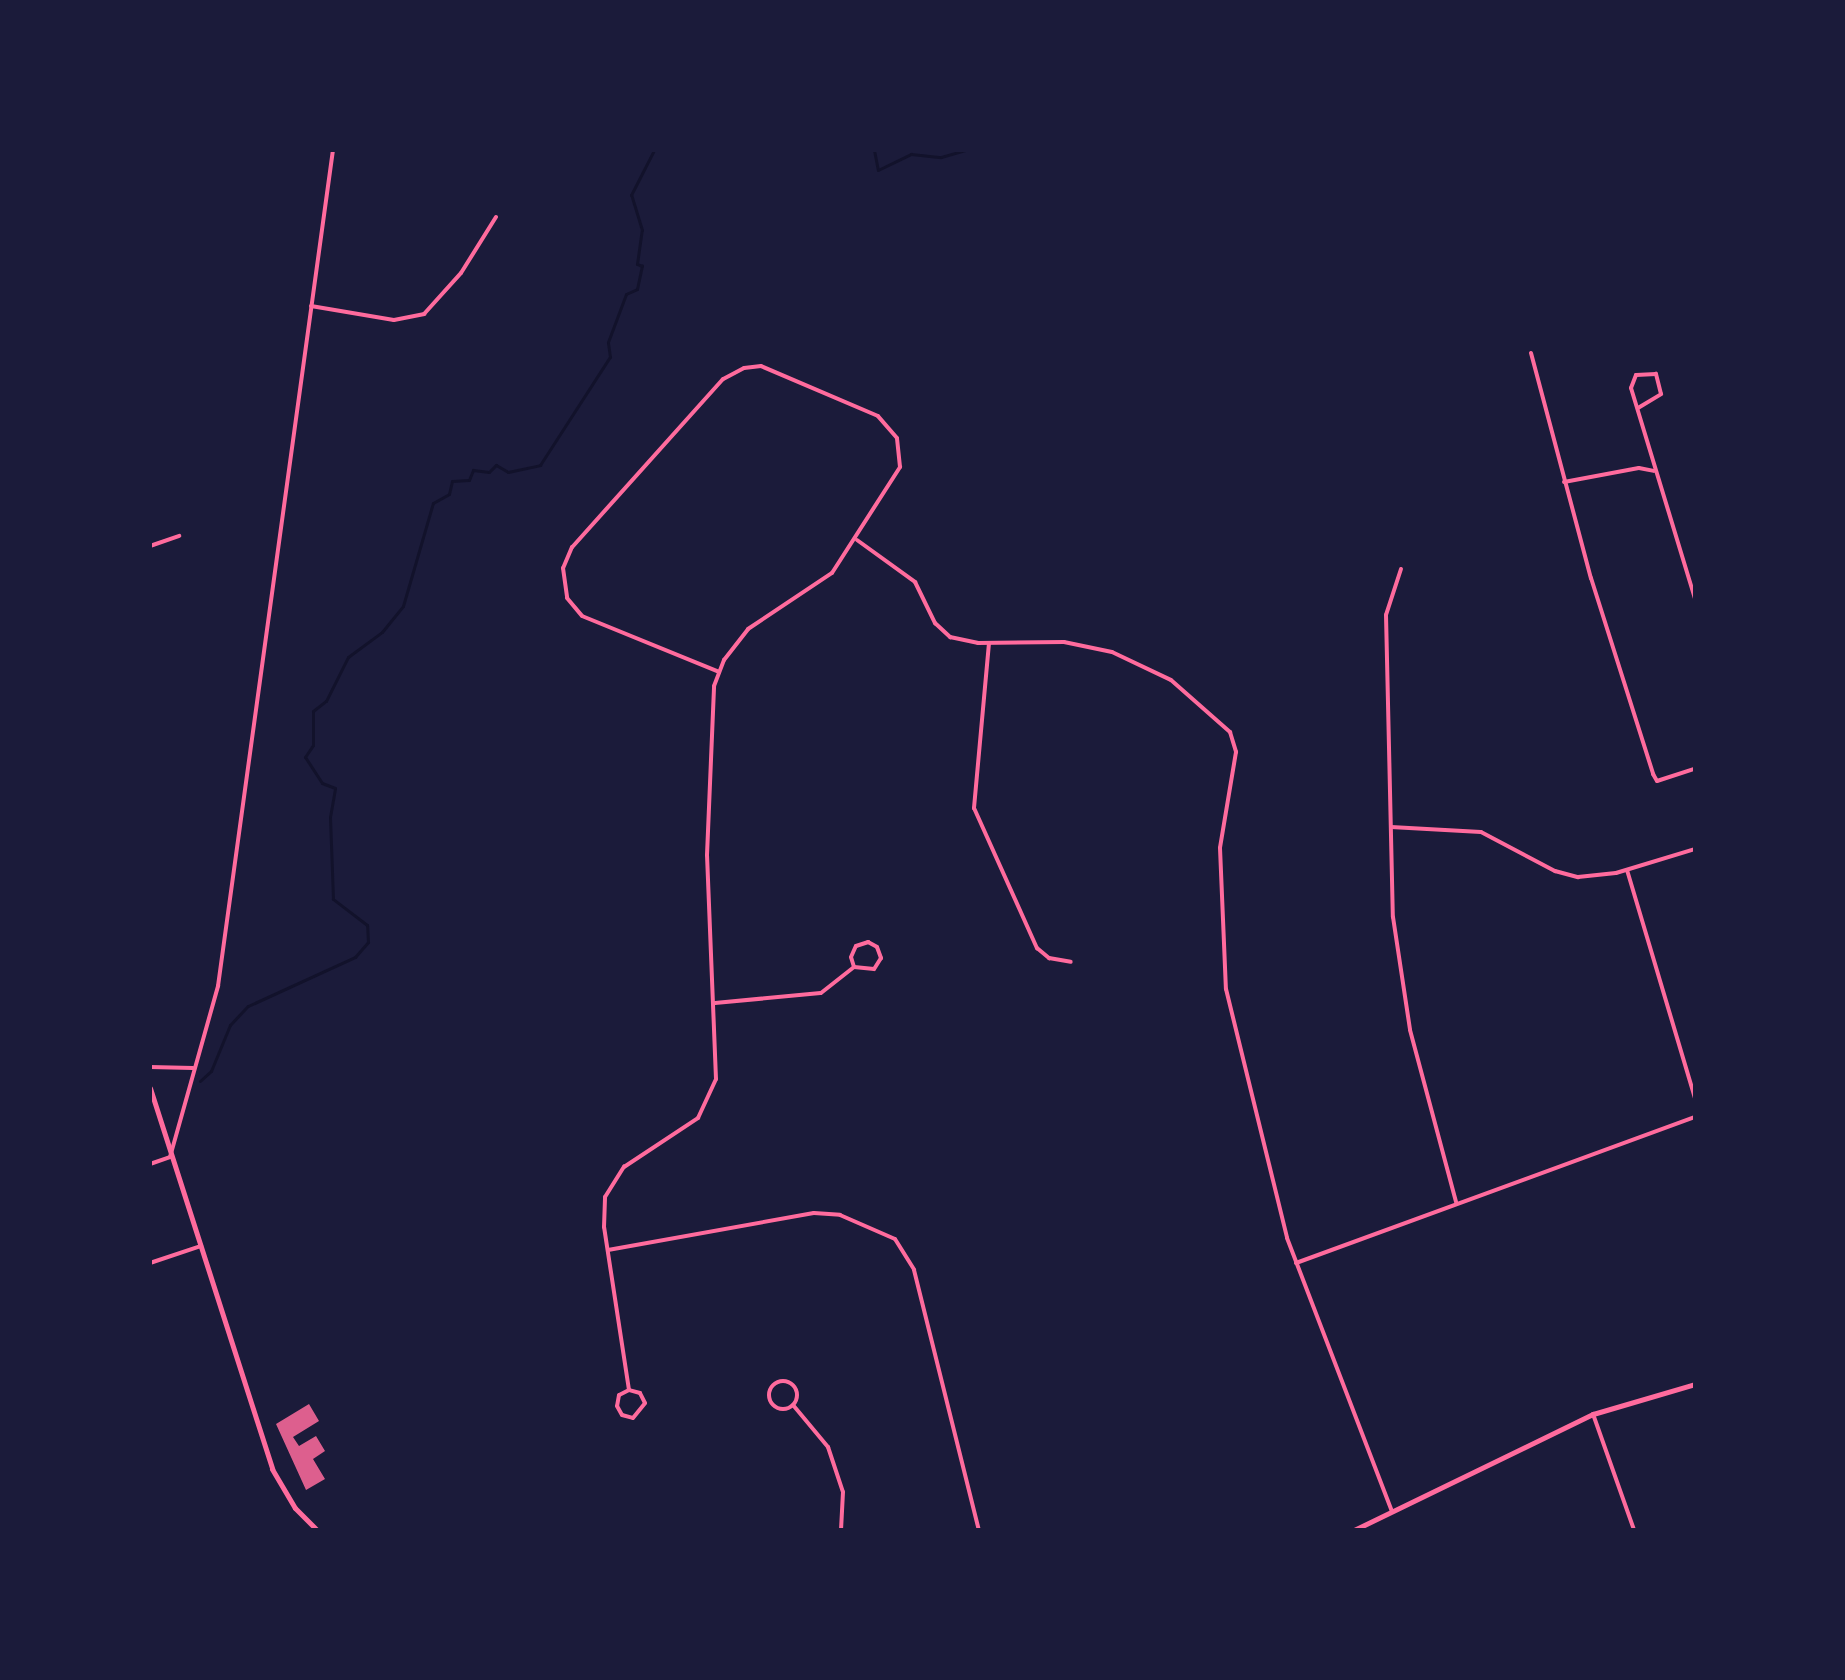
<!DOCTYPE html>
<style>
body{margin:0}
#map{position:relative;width:1845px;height:1680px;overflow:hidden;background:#1b1b3a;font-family:"Fira Sans",sans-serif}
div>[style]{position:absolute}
.stream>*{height:3px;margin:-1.5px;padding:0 1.5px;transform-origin:1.5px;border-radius:1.5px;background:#12122b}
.building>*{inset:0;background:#dd5f8e}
.minor>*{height:4px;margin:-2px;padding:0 2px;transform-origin:2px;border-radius:2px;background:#ff6b9d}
.minor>.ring{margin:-2px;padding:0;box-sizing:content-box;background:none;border:4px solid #ff6b9d;border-radius:50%}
.tertiary>*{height:5px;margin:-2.5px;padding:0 2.5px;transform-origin:2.5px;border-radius:2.5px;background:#ff6b9d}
span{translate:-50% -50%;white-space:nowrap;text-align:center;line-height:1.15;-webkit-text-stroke:7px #1b1b3a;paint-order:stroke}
.frame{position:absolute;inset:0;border:152px solid #1b1b3a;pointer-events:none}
</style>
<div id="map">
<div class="stream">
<div style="left:874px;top:150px;width:20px;rotate:79deg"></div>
<div style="left:878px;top:170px;width:37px;rotate:-26deg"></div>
<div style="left:911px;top:154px;width:30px;rotate:6deg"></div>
<div style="left:941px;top:157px;width:26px;rotate:-16deg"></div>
<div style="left:200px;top:1081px;width:15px;rotate:-42deg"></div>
<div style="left:211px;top:1071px;width:50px;rotate:-67.6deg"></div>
<div style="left:230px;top:1025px;width:26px;rotate:-47deg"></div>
<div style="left:248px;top:1006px;width:118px;rotate:-24.6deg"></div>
<div style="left:355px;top:957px;width:20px;rotate:-49deg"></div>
<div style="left:368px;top:942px;width:17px;rotate:-93deg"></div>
<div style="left:367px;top:925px;width:43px;rotate:-142.6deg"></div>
<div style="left:333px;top:899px;width:82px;rotate:-92.1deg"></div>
<div style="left:330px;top:817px;width:29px;rotate:-80deg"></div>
<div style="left:335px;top:788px;width:14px;rotate:-159deg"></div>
<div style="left:322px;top:783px;width:31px;rotate:-123deg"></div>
<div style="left:305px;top:757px;width:14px;rotate:-56deg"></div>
<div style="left:313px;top:745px;width:34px;rotate:-90deg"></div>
<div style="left:313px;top:711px;width:16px;rotate:-38deg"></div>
<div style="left:326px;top:701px;width:49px;rotate:-63.4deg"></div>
<div style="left:348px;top:657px;width:42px;rotate:-36.3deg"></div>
<div style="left:382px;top:632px;width:33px;rotate:-51deg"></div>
<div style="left:403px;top:606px;width:107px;rotate:-73.8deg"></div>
<div style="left:433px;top:503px;width:18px;rotate:-29deg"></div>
<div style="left:449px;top:494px;width:13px;rotate:-77deg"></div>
<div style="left:452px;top:481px;width:17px;rotate:-3deg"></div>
<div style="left:469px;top:480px;width:11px;rotate:-68deg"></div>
<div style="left:473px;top:470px;width:16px;rotate:7deg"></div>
<div style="left:489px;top:472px;width:10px;rotate:-45deg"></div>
<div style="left:496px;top:465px;width:14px;rotate:30deg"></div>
<div style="left:508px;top:472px;width:33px;rotate:-12deg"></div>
<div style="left:540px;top:465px;width:129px;rotate:-57.1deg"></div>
<div style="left:610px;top:357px;width:15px;rotate:-98deg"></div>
<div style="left:608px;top:342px;width:51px;rotate:-69.4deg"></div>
<div style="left:626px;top:294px;width:12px;rotate:-24deg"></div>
<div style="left:637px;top:289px;width:24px;rotate:-78deg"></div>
<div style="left:642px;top:266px;width:5px;rotate:-158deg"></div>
<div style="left:637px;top:264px;width:34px;rotate:-82deg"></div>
<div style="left:642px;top:230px;width:37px;rotate:-107deg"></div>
<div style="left:631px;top:195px;width:51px;rotate:-62.9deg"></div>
</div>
<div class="building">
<div style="clip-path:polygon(309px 1404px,319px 1421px,293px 1437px,299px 1446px,316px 1436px,325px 1451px,313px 1459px,325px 1479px,306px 1490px,276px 1424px)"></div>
</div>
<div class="minor">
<div style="left:311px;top:306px;width:84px;rotate:9.6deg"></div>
<div style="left:394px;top:320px;width:31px;rotate:-11deg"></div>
<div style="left:424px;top:314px;width:55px;rotate:-47.9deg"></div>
<div style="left:461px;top:273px;width:66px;rotate:-58deg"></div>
<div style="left:1531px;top:353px;width:233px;rotate:75.1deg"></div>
<div style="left:1591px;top:578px;width:206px;rotate:72.4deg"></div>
<div style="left:1653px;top:774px;width:8px;rotate:60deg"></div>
<div style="left:1657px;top:781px;width:40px;rotate:-18deg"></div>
<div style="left:1638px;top:408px;width:27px;rotate:-31deg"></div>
<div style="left:1661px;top:394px;width:21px;rotate:-104deg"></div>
<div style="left:1656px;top:374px;width:20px;rotate:177deg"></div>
<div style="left:1636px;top:375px;width:14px;rotate:111deg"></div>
<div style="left:1631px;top:388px;width:220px;rotate:73.1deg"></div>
<div style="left:1564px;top:482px;width:76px;rotate:-10.6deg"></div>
<div style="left:1639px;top:468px;width:15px;rotate:11deg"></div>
<div style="left:857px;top:540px;width:72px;rotate:35.9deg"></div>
<div style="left:915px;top:582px;width:46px;rotate:64deg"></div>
<div style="left:935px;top:623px;width:21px;rotate:43deg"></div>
<div style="left:950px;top:637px;width:29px;rotate:12deg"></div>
<div style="left:978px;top:643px;width:86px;rotate:-0.7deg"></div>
<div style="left:1064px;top:642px;width:49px;rotate:11.8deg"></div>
<div style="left:1112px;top:652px;width:65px;rotate:25.4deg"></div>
<div style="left:1171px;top:680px;width:79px;rotate:41.4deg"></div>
<div style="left:1230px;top:732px;width:21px;rotate:73deg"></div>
<div style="left:1236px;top:752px;width:97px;rotate:99.5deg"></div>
<div style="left:1220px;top:848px;width:141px;rotate:87.6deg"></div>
<div style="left:1226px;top:989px;width:256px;rotate:76.2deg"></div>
<div style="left:1287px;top:1238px;width:293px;rotate:69deg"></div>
<div style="left:150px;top:546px;width:31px;rotate:-19deg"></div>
<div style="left:1401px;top:569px;width:48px;rotate:108.1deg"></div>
<div style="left:1386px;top:615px;width:302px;rotate:88.7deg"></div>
<div style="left:1393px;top:917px;width:114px;rotate:81.4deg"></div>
<div style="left:1410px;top:1030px;width:178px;rotate:75deg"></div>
<div style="left:989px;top:643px;width:166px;rotate:95.2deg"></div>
<div style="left:974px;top:808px;width:154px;rotate:65.8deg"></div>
<div style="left:1037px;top:948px;width:16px;rotate:40deg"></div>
<div style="left:1049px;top:958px;width:22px;rotate:10deg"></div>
<div style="left:1391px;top:827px;width:90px;rotate:3.2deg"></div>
<div style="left:1481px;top:832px;width:84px;rotate:27.8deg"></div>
<div style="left:1555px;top:871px;width:24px;rotate:15deg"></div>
<div style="left:1578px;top:877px;width:38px;rotate:-6deg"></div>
<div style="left:1616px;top:873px;width:83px;rotate:-16.9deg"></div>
<div style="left:1627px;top:870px;width:238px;rotate:73.4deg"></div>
<div style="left:715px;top:1003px;width:106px;rotate:-5.4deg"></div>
<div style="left:821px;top:993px;width:42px;rotate:-38.2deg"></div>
<div style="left:854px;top:967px;width:10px;rotate:-107deg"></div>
<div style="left:851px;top:957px;width:12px;rotate:-66deg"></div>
<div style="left:856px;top:946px;width:13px;rotate:-18deg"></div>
<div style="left:868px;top:942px;width:10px;rotate:29deg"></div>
<div style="left:877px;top:947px;width:12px;rotate:70deg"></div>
<div style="left:881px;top:958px;width:13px;rotate:122deg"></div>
<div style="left:874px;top:969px;width:20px;rotate:-174deg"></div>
<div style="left:150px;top:1067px;width:43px;rotate:1.3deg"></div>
<div style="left:150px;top:1164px;width:21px;rotate:-19deg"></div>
<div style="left:170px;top:1157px;width:178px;rotate:-74.3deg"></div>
<div style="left:218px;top:986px;width:844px;rotate:-82.17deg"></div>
<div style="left:608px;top:1250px;width:209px;rotate:-10.2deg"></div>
<div style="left:814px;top:1213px;width:26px;rotate:4deg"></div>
<div style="left:840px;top:1215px;width:60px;rotate:23.6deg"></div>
<div style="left:895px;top:1239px;width:36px;rotate:58deg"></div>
<div style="left:914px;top:1270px;width:268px;rotate:76deg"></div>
<div style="left:150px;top:1263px;width:54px;rotate:-18.4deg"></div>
<div style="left:1296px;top:1263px;width:425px;rotate:-20.1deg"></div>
<div class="ring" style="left:769px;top:1381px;width:24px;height:24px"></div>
<div style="left:629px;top:1390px;width:11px;rotate:153deg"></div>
<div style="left:619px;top:1395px;width:11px;rotate:100deg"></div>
<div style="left:617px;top:1406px;width:10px;rotate:61deg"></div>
<div style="left:622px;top:1415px;width:11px;rotate:15deg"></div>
<div style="left:633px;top:1418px;width:19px;rotate:-51deg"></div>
<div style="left:645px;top:1403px;width:11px;rotate:-117deg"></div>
<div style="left:640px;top:1393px;width:11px;rotate:-165deg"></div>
<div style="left:629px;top:1390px;width:165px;rotate:-98.7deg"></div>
<div style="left:604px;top:1227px;width:30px;rotate:-88deg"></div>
<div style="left:605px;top:1197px;width:36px;rotate:-58deg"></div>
<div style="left:624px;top:1167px;width:89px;rotate:-33.5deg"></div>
<div style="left:698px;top:1118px;width:43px;rotate:-65.2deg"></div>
<div style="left:716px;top:1079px;width:224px;rotate:-92.3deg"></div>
<div style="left:707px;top:855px;width:169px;rotate:-87.6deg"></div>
<div style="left:714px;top:686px;width:28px;rotate:-69deg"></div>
<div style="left:724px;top:660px;width:39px;rotate:-52deg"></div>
<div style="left:748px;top:629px;width:101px;rotate:-33.7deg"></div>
<div style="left:832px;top:573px;width:126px;rotate:-57.3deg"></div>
<div style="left:900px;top:467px;width:29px;rotate:-96deg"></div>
<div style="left:897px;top:438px;width:29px;rotate:-131deg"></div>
<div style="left:878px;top:416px;width:127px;rotate:-156.9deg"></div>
<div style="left:761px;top:366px;width:17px;rotate:173deg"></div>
<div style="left:744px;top:368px;width:24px;rotate:152deg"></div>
<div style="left:723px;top:379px;width:226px;rotate:131.9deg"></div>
<div style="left:572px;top:547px;width:23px;rotate:113deg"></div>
<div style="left:563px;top:568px;width:30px;rotate:82deg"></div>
<div style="left:567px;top:598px;width:23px;rotate:50deg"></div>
<div style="left:582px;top:616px;width:148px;rotate:22.2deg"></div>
<div style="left:793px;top:1405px;width:55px;rotate:50.2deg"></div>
<div style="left:828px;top:1447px;width:47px;rotate:71.6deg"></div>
<div style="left:843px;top:1492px;width:38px;rotate:93deg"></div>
<div style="left:1593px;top:1414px;width:123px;rotate:70.5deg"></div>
<div style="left:150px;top:1449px;width:4px;rotate:90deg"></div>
</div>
<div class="tertiary">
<div style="left:150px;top:1088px;width:400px;rotate:72.2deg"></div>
<div style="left:272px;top:1469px;width:45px;rotate:59.5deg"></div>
<div style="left:295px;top:1508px;width:31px;rotate:45deg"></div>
<div style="left:1354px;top:1530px;width:266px;rotate:-25.9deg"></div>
<div style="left:1593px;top:1414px;width:106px;rotate:-16.4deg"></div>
</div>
<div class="frame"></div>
</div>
